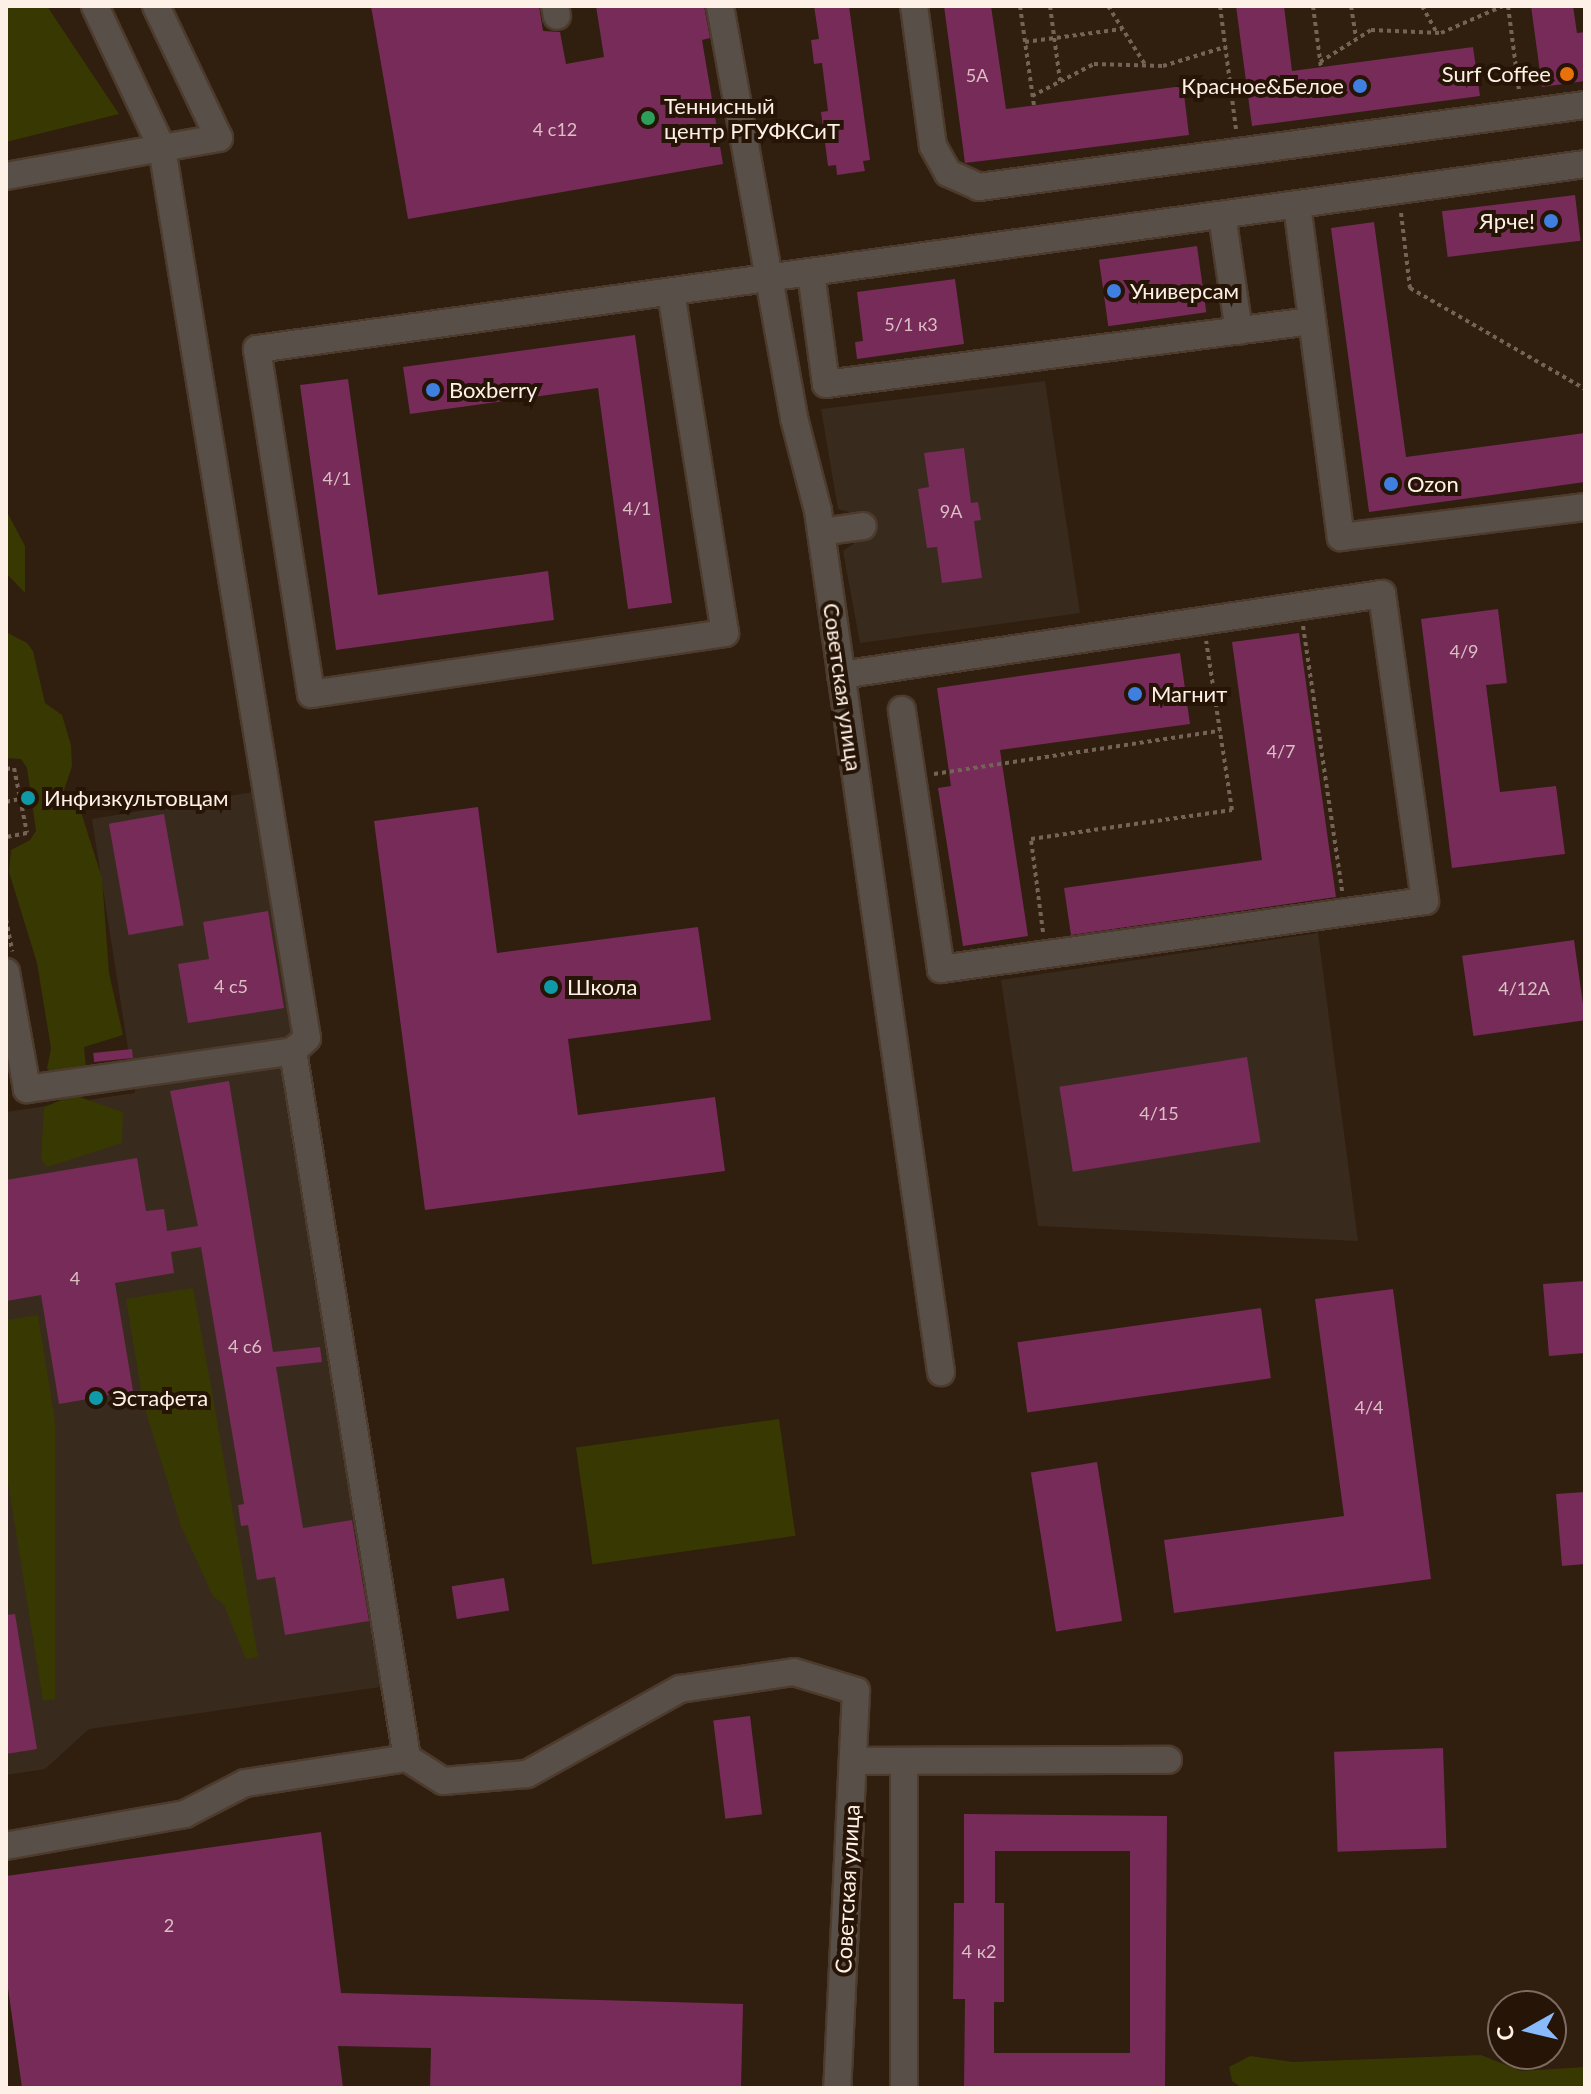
<!DOCTYPE html>
<meta charset="utf-8">
<style>
body{margin:0}
#map{position:relative;width:1591px;height:2094px;overflow:hidden;background:#301e0f;font-family:Lato,sans-serif}
div>[style]{position:absolute}
.education>*{inset:0;background:#382b1d}
.green>*{inset:0;background:#383803;transform-origin:0 0}
.building>*{inset:0;background:#762b59;transform-origin:0 0}
.path>*{height:4px;margin-top:-2px;transform-origin:0;background:repeating-linear-gradient(90deg,#746356 0 4px,transparent 0 8px)}
.roads{filter:drop-shadow(2px 0 #4d3b2d) drop-shadow(-2px 0 #4d3b2d) drop-shadow(0 2px #4d3b2d) drop-shadow(0 -2px #4d3b2d)}
.minor>*{height:26px;margin:-13px;padding:0 13px;transform-origin:13px;border-radius:13px;background:#585048}
.dots>*{width:22px;height:22px;translate:-50% -50%;box-sizing:border-box;border:4px solid #261406;border-radius:50%}
span{translate:-50% -50%;white-space:nowrap;text-align:center;line-height:1.15;-webkit-text-stroke:8px #261406;paint-order:stroke}
.number-label{font-size:18px;color:#dbbfc3}
.number-label span{-webkit-text-stroke-width:0}
.poi-label{font-size:22px;color:#fdf0e6}
.right{translate:-100% -50%;text-align:right}
.left{translate:0 -50%;text-align:left}
.street-label{font-size:22px;color:#fdf0e6}
.frame{position:absolute;inset:0;border:8px solid #fdf0e6;pointer-events:none}
.north{position:absolute;left:1487px;top:1990px;width:80px;height:80px;box-sizing:border-box;background:#261406;border:2px solid #7c6c60;border-radius:50%;rotate:262deg;font-size:22px;font-weight:700;line-height:32px;text-align:center;color:#fdf0e6}
.north::after{content:'';display:block;margin:auto;width:28px;height:36px;background:#88bafc;clip-path:polygon(50% 0,100% 100%,50% 72%,0 100%)}
</style>
<div id="map">
<div class="education">
<div style="clip-path:polygon(1045px 381px,1080px 613px,860px 643px,843px 551px,865px 536px,862px 516px,838px 509px,821px 409px)"></div>
<div style="clip-path:polygon(253px 792px,401px 1684px,89px 1729px,45px 1769px,6px 1775px,6px 1112px,135px 1093px,92px 819px)"></div>
<div style="clip-path:polygon(1318px 933px,1358px 1241px,1038px 1226px,1001px 980px)"></div>
</div>
<div class="green">
<div style="clip-path:polygon(6px 6px,47px 6px,119px 114px,6px 142px)"></div>
<div style="clip-path:polygon(6px 510px,25px 546px,25px 593px,6px 573px)"></div>
<div style="clip-path:polygon(6px 632px,27px 643px,33px 651px,45px 703px,62px 715px,71px 745px,72px 766px,62px 796px,80px 809px,102px 878px,109px 973px,123px 1035px,84px 1047px,86px 1068px,57px 1074px,47px 1069px,51px 1048px,37px 963px,9px 872px,11px 850px,30px 840px,36px 831px,27px 768px,21px 759px,6px 758px)"></div>
<div style="clip-path:polygon(74px 1095px,123px 1112px,122px 1143px,47px 1167px,41px 1159px,44px 1107px)"></div>
<div style="clip-path:polygon(193px 1288px,212px 1392px,258px 1657px,246px 1659px,224px 1605px,213px 1596px,181px 1526px,143px 1402px,126px 1299px)"></div>
<div style="clip-path:polygon(38px 1315px,55px 1421px,55px 1699px,43px 1701px,6px 1470px,6px 1320px)"></div>
<div style="left:779px;top:1419px;width:118px;height:205px;rotate:82deg"></div>
<div style="clip-path:polygon(1481px 2055px,1521px 2071px,1585px 2067px,1585px 2088px,1242px 2088px,1232px 2081px,1229px 2067px,1250px 2056px,1293px 2062px)"></div>
</div>
<div class="building">
<div style="clip-path:polygon(371px 6px,539px 6px,543px 31px,560px 32px,566px 64px,604px 57px,596px 6px,704px 6px,710px 38px,702px 40px,723px 164px,408px 219px)"></div>
<div style="clip-path:polygon(814px 6px,849px 6px,870px 160px,863px 161px,865px 171px,837px 175px,836px 165px,828px 166px,821px 112px,828px 111px,822px 63px,814px 64px,811px 40px,819px 39px)"></div>
<div style="clip-path:polygon(944px 6px,991px 6px,1006px 109px,1183px 86px,1189px 135px,965px 163px)"></div>
<div style="clip-path:polygon(1236px 6px,1284px 6px,1292px 71px,1473px 47px,1480px 96px,1252px 126px)"></div>
<div style="clip-path:polygon(1531px 6px,1573px 6px,1577px 33px,1585px 32px,1585px 81px,1542px 87px)"></div>
<div style="left:1575px;top:195px;width:46px;height:134px;rotate:83deg"></div>
<div style="clip-path:polygon(1374px 222px,1406px 457px,1585px 433px,1585px 482px,1369px 512px,1331px 228px)"></div>
<div style="left:1197px;top:246px;width:67px;height:99px;rotate:82deg"></div>
<div style="clip-path:polygon(955px 279px,964px 344px,857px 359px,855px 342px,863px 341px,857px 292px)"></div>
<div style="clip-path:polygon(635px 335px,672px 603px,628px 609px,598px 388px,410px 414px,403px 367px)"></div>
<div style="clip-path:polygon(348px 379px,378px 595px,548px 571px,554px 620px,336px 650px,300px 385px)"></div>
<div style="clip-path:polygon(964px 448px,971px 503px,978px 502px,981px 520px,974px 521px,982px 578px,942px 583px,937px 547px,927px 548px,918px 489px,929px 487px,924px 453px)"></div>
<div style="clip-path:polygon(1498px 609px,1507px 683px,1486px 685px,1500px 792px,1556px 786px,1565px 854px,1452px 868px,1421px 619px)"></div>
<div style="clip-path:polygon(1299px 633px,1336px 897px,1071px 935px,1064px 888px,1262px 860px,1232px 642px)"></div>
<div style="clip-path:polygon(1180px 653px,1190px 724px,1000px 750px,1028px 936px,963px 946px,938px 788px,951px 786px,937px 688px)"></div>
<div style="clip-path:polygon(478px 807px,497px 953px,698px 927px,711px 1020px,568px 1039px,578px 1115px,715px 1097px,725px 1171px,425px 1210px,374px 821px)"></div>
<div style="left:164px;top:814px;width:113px;height:56px;rotate:80deg"></div>
<div style="clip-path:polygon(268px 911px,284px 1008px,188px 1023px,178px 964px,209px 959px,203px 922px)"></div>
<div style="left:1574px;top:940px;width:81px;height:113px;rotate:82deg"></div>
<div style="left:132px;top:1049px;width:9px;height:39px;rotate:84deg"></div>
<div style="left:1247px;top:1057px;width:86px;height:190px;rotate:81deg"></div>
<div style="clip-path:polygon(229px 1081px,273px 1352px,320px 1347px,322px 1362px,276px 1367px,303px 1528px,352px 1520px,369px 1621px,285px 1635px,275px 1577px,257px 1580px,248px 1525px,241px 1526px,238px 1505px,244px 1504px,201px 1247px,171px 1252px,174px 1273px,115px 1283px,133px 1391px,59px 1404px,41px 1295px,6px 1301px,6px 1180px,137px 1158px,146px 1211px,164px 1209px,167px 1231px,198px 1226px,170px 1091px)"></div>
<div style="clip-path:polygon(1585px 1281px,1585px 1353px,1549px 1356px,1543px 1284px)"></div>
<div style="clip-path:polygon(1393px 1289px,1431px 1579px,1174px 1613px,1164px 1540px,1344px 1516px,1315px 1299px)"></div>
<div style="left:1261px;top:1308px;width:71px;height:246px;rotate:82deg"></div>
<div style="left:1097px;top:1462px;width:161px;height:67px;rotate:81deg"></div>
<div style="clip-path:polygon(1585px 1492px,1585px 1564px,1562px 1566px,1556px 1494px)"></div>
<div style="left:504px;top:1578px;width:33px;height:53px;rotate:81deg"></div>
<div style="clip-path:polygon(15px 1614px,37px 1749px,6px 1754px,6px 1615px)"></div>
<div style="left:750px;top:1716px;width:99px;height:37px;rotate:83deg"></div>
<div style="left:1443px;top:1748px;width:100px;height:109px;rotate:88deg"></div>
<div style="clip-path:polygon(evenodd,964px 1814px,1167px 1816px,1165px 2088px,964px 2088px,965px 1999px,953px 1999px,954px 1903px,964px 1903px,964px 1814px,995px 1851px,1130px 1851px,1130px 2053px,994px 2053px,994px 2002px,1004px 2002px,1004px 1903px,995px 1903px,995px 1851px)"></div>
<div style="clip-path:polygon(321px 1832px,341px 1993px,743px 2004px,741px 2088px,430px 2088px,431px 2048px,338px 2046px,343px 2088px,22px 2088px,6px 1974px,6px 1876px)"></div>
</div>
<div class="path">
<div style="left:1020px;top:6px;width:100px;rotate:82deg"></div>
<div style="left:1050px;top:6px;width:76px;rotate:82.4deg"></div>
<div style="left:1108px;top:6px;width:71px;rotate:57.7deg"></div>
<div style="left:1220px;top:6px;width:124px;rotate:82.6deg"></div>
<div style="left:1313px;top:6px;width:63px;rotate:82.6deg"></div>
<div style="left:1351px;top:6px;width:32px;rotate:81deg"></div>
<div style="left:1422px;top:6px;width:31px;rotate:61deg"></div>
<div style="left:1508px;top:6px;width:86px;rotate:82.6deg"></div>
<div style="left:1025px;top:42px;width:98px;rotate:-7.6deg"></div>
<div style="left:1320px;top:62px;width:60px;rotate:-32.1deg"></div>
<div style="left:1371px;top:30px;width:70px;rotate:2.5deg"></div>
<div style="left:1441px;top:33px;width:68px;rotate:-23.5deg"></div>
<div style="left:1032px;top:96px;width:70px;rotate:-27.3deg"></div>
<div style="left:1094px;top:64px;width:69px;rotate:1.7deg"></div>
<div style="left:1163px;top:66px;width:65px;rotate:-17deg"></div>
<div style="left:1401px;top:213px;width:76px;rotate:83.2deg"></div>
<div style="left:1410px;top:288px;width:202px;rotate:30deg"></div>
<div style="left:1303px;top:626px;width:268px;rotate:81.6deg"></div>
<div style="left:6px;top:769px;width:8px;rotate:-7deg"></div>
<div style="left:14px;top:768px;width:66px;rotate:78.7deg"></div>
<div style="left:27px;top:833px;width:21px;rotate:169deg"></div>
<div style="left:934px;top:774px;width:289px;rotate:-8.6deg"></div>
<div style="left:6px;top:802px;width:13px;rotate:-13deg"></div>
<div style="left:6px;top:919px;width:33px;rotate:79deg"></div>
<div style="left:1043px;top:932px;width:94px;rotate:-97.4deg"></div>
<div style="left:1031px;top:839px;width:203px;rotate:-8.2deg"></div>
<div style="left:1232px;top:810px;width:171px;rotate:-98.7deg"></div>
</div>
<div class="roads">
<div class="minor">
<div style="left:156px;top:6px;width:146px;rotate:64.5deg"></div>
<div style="left:219px;top:138px;width:58px;rotate:170deg"></div>
<div style="left:162px;top:148px;width:902px;rotate:80.75deg"></div>
<div style="left:307px;top:1038px;width:19px;rotate:137deg"></div>
<div style="left:555px;top:6px;width:10px;rotate:79deg"></div>
<div style="left:720px;top:6px;width:419px;rotate:79.8deg"></div>
<div style="left:794px;top:418px;width:96px;rotate:75.5deg"></div>
<div style="left:818px;top:511px;width:870px;rotate:81.87deg"></div>
<div style="left:914px;top:6px;width:141px;rotate:82.3deg"></div>
<div style="left:933px;top:146px;width:31px;rotate:61deg"></div>
<div style="left:948px;top:173px;width:34px;rotate:24deg"></div>
<div style="left:979px;top:187px;width:612px;rotate:-7.71deg"></div>
<div style="left:6px;top:176px;width:158px;rotate:-10.2deg"></div>
<div style="left:162px;top:148px;width:157px;rotate:-115.3deg"></div>
<div style="left:1297px;top:205px;width:335px;rotate:82.5deg"></div>
<div style="left:1341px;top:537px;width:246px;rotate:-7deg"></div>
<div style="left:1222px;top:215px;width:117px;rotate:81.7deg"></div>
<div style="left:811px;top:273px;width:112px;rotate:82.3deg"></div>
<div style="left:826px;top:384px;width:490px;rotate:-7.4deg"></div>
<div style="left:671px;top:292px;width:345px;rotate:81deg"></div>
<div style="left:725px;top:633px;width:418px;rotate:171.6deg"></div>
<div style="left:311px;top:694px;width:349px;rotate:-98.9deg"></div>
<div style="left:257px;top:349px;width:1341px;rotate:-7.93deg"></div>
<div style="left:821px;top:532px;width:42px;rotate:-8.1deg"></div>
<div style="left:841px;top:675px;width:547px;rotate:-8.52deg"></div>
<div style="left:1382px;top:594px;width:310px;rotate:82deg"></div>
<div style="left:1425px;top:901px;width:489px;rotate:172deg"></div>
<div style="left:941px;top:969px;width:262px;rotate:-98.6deg"></div>
<div style="left:6px;top:972px;width:119px;rotate:79.8deg"></div>
<div style="left:27px;top:1089px;width:269px;rotate:-8.1deg"></div>
<div style="left:293px;top:1051px;width:716px;rotate:80.84deg"></div>
<div style="left:407px;top:1758px;width:164px;rotate:171.2deg"></div>
<div style="left:245px;top:1783px;width:68px;rotate:152.7deg"></div>
<div style="left:185px;top:1814px;width:182px;rotate:169.9deg"></div>
<div style="left:407px;top:1758px;width:43px;rotate:32.6deg"></div>
<div style="left:443px;top:1781px;width:84px;rotate:-4.8deg"></div>
<div style="left:527px;top:1774px;width:175px;rotate:-29.1deg"></div>
<div style="left:680px;top:1689px;width:115px;rotate:-8.5deg"></div>
<div style="left:794px;top:1672px;width:65px;rotate:17deg"></div>
<div style="left:856px;top:1691px;width:397px;rotate:92.7deg"></div>
<div style="left:853px;top:1761px;width:315px;rotate:-0.2deg"></div>
<div style="left:904px;top:2088px;width:327px;rotate:-90deg"></div>
</div>
</div>
<div class="dots">
<div style="left:1567px;top:74px;background:#e8710a"></div>
<div style="left:1360px;top:86px;background:#3f7fe0"></div>
<div style="left:648px;top:118px;background:#2e9e5b"></div>
<div style="left:1551px;top:221px;background:#3f7fe0"></div>
<div style="left:1114px;top:291px;background:#3f7fe0"></div>
<div style="left:433px;top:390px;background:#3f7fe0"></div>
<div style="left:1391px;top:484px;background:#3f7fe0"></div>
<div style="left:1135px;top:694px;background:#3f7fe0"></div>
<div style="left:28px;top:798px;background:#0f9aa8"></div>
<div style="left:551px;top:987px;background:#0f9aa8"></div>
<div style="left:96px;top:1398px;background:#0f9aa8"></div>
</div>
<div class="number-label">
<span style="left:977px;top:75px">5А</span>
<span style="left:555px;top:129px">4 с12</span>
<span style="left:911px;top:324px">5/1 к3</span>
<span style="left:337px;top:478px">4/1</span>
<span style="left:637px;top:508px">4/1</span>
<span style="left:951px;top:511px">9А</span>
<span style="left:1464px;top:651px">4/9</span>
<span style="left:1281px;top:751px">4/7</span>
<span style="left:231px;top:986px">4 c5</span>
<span style="left:1524px;top:988px">4/12А</span>
<span style="left:1159px;top:1113px">4/15</span>
<span style="left:75px;top:1278px">4</span>
<span style="left:245px;top:1346px">4 c6</span>
<span style="left:1369px;top:1407px">4/4</span>
<span style="left:169px;top:1925px">2</span>
<span style="left:979px;top:1951px">4 к2</span>
</div>
<div class="poi-label">
<span class="right" style="left:1551px;top:74px">Surf Coffee</span>
<span class="right" style="left:1344px;top:86px">Красное&amp;Белое</span>
<span class="left" style="left:664px;top:118px">Теннисный<br>центр РГУФКСиТ</span>
<span class="right" style="left:1535px;top:221px">Ярче!</span>
<span class="left" style="left:1130px;top:291px">Универсам</span>
<span class="left" style="left:449px;top:390px">Boxberry</span>
<span class="left" style="left:1407px;top:484px">Ozon</span>
<span class="left" style="left:1151px;top:694px">Магнит</span>
<span class="left" style="left:44px;top:798px">Инфизкультовцам</span>
<span class="left" style="left:567px;top:987px">Школа</span>
<span class="left" style="left:112px;top:1398px">Эстафета</span>
</div>
<div class="street-label">
<span style="left:843px;top:687px;rotate:82deg">Советская улица</span>
<span style="left:847px;top:1889px;rotate:-87deg">Советская улица</span>
</div>
<div class="frame"></div>
<div class="north">С</div>
</div>
